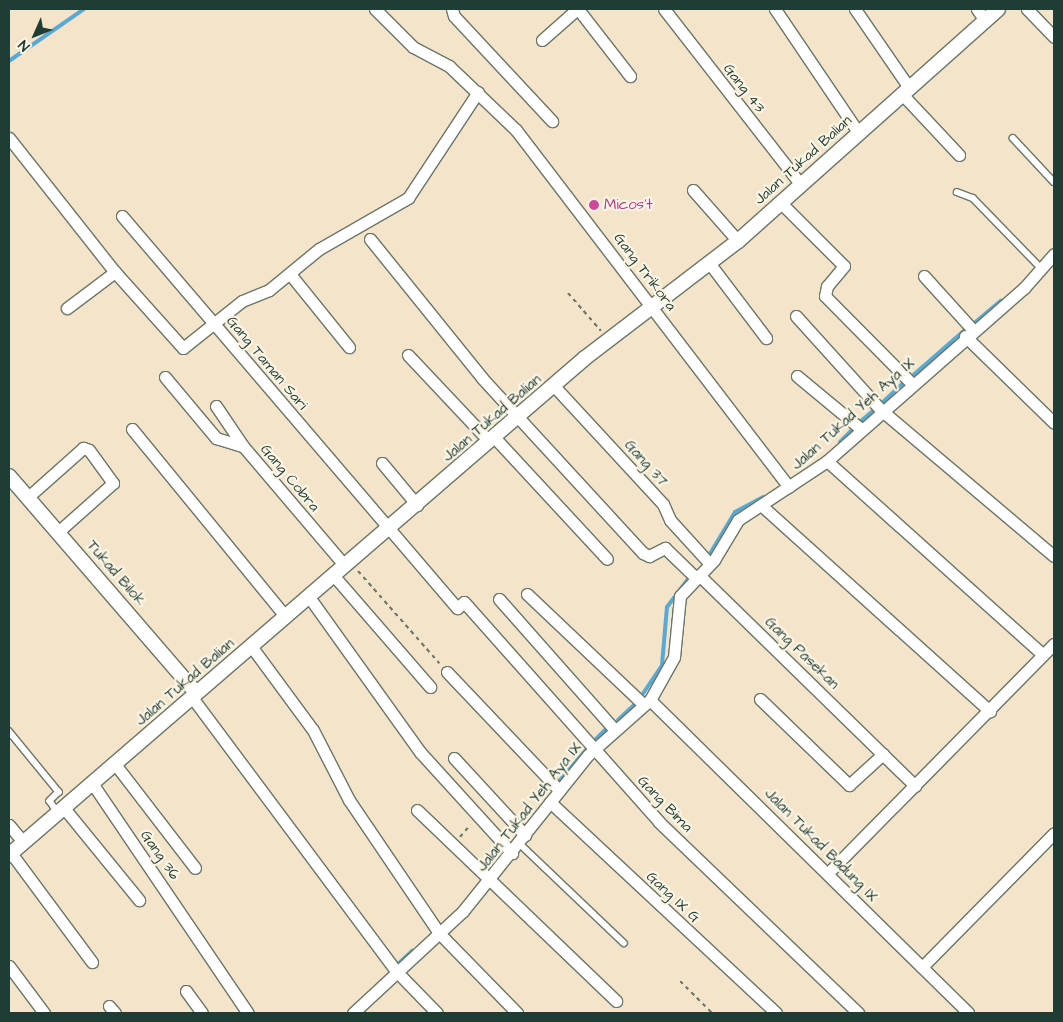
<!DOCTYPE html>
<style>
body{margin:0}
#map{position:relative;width:1063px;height:1022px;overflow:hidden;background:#f4e4c9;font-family:"Architects Daughter",sans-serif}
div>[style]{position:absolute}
.stream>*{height:4px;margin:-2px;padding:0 2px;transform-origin:2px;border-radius:2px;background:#58a9d3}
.path>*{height:2px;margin-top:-1px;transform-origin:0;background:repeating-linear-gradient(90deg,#6a7768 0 4px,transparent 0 8px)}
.roads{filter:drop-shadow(1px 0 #6a7768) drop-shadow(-1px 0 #6a7768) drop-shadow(0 1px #6a7768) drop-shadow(0 -1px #6a7768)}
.service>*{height:5.5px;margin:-2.75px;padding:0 2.75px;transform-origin:2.75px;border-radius:2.75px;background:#fff}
.minor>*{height:11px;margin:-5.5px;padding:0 5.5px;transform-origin:5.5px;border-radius:5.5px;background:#fff}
.tertiary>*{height:14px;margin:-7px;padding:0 7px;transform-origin:7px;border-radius:7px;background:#fff}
.dots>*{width:14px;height:14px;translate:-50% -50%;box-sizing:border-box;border:2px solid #fcf5e5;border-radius:50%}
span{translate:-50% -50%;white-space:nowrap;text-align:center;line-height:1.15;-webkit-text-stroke:4.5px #fcf5e5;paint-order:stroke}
.street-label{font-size:15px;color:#1f3d34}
.hotel-label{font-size:15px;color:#b23c85}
.left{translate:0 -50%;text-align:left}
.frame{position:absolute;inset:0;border:10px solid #1f3d34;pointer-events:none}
.north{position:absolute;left:10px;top:10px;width:50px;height:50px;-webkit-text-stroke:4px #fcf5e5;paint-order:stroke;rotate:226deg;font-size:14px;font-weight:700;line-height:20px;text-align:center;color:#1f3d34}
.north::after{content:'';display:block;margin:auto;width:18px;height:22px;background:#1f3d34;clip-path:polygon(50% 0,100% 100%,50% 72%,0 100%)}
</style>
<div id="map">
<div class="stream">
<div style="left:9px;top:61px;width:91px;rotate:-34.7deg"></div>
<div style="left:972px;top:325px;width:38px;rotate:-40deg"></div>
<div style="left:910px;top:378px;width:74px;rotate:-41.2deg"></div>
<div style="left:882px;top:403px;width:33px;rotate:-43deg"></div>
<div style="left:860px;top:422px;width:23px;rotate:-41deg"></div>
<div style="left:840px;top:442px;width:21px;rotate:-45deg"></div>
<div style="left:708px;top:557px;width:52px;rotate:-59deg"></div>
<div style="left:735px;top:512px;width:32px;rotate:-28deg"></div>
<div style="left:640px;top:698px;width:40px;rotate:-56deg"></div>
<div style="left:662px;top:665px;width:58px;rotate:-85.1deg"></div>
<div style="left:667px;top:607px;width:38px;rotate:-53deg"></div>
<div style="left:618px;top:720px;width:26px;rotate:-43deg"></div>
<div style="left:593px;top:742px;width:17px;rotate:-45deg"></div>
<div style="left:560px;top:780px;width:40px;rotate:-49deg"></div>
<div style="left:397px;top:965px;width:21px;rotate:-43deg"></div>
</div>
<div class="path">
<div style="left:568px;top:293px;width:50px;rotate:49deg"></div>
<div style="left:358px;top:571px;width:123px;rotate:48.6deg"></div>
<div style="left:460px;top:837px;width:16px;rotate:-50deg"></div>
<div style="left:680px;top:981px;width:45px;rotate:45deg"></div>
</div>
<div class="roads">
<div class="service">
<div style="left:1013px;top:138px;width:60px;rotate:47deg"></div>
<div style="left:957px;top:192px;width:17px;rotate:21deg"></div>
<div style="left:973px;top:198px;width:99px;rotate:45.8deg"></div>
<div style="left:9px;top:731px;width:79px;rotate:50.7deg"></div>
<div style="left:59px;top:792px;width:13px;rotate:135deg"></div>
<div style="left:50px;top:801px;width:14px;rotate:56deg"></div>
<div style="left:519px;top:843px;width:145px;rotate:43.6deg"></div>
</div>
<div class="minor">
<div style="left:375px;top:9px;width:54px;rotate:45deg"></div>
<div style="left:413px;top:47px;width:41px;rotate:27.8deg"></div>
<div style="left:449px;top:66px;width:93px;rotate:43.7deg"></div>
<div style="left:516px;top:130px;width:449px;rotate:52.6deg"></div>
<div style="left:452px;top:9px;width:7px;rotate:74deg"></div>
<div style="left:454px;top:16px;width:144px;rotate:47deg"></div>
<div style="left:578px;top:9px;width:85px;rotate:52.2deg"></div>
<div style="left:664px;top:9px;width:223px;rotate:52.1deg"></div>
<div style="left:775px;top:9px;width:148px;rotate:56deg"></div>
<div style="left:855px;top:9px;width:93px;rotate:55.5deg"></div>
<div style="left:977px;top:9px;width:12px;rotate:55deg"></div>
<div style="left:1027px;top:9px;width:39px;rotate:46deg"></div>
<div style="left:542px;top:40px;width:47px;rotate:-41.5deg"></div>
<div style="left:901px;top:93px;width:85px;rotate:46.9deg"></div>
<div style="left:9px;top:138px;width:171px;rotate:51.7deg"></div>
<div style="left:115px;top:272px;width:102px;rotate:48.2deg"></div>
<div style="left:183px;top:348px;width:75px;rotate:-38.5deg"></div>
<div style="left:242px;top:301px;width:29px;rotate:-22deg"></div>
<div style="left:269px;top:290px;width:65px;rotate:-39.4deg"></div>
<div style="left:319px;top:249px;width:103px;rotate:-29.8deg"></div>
<div style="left:408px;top:198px;width:127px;rotate:-56.6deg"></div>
<div style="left:693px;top:190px;width:68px;rotate:48.6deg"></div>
<div style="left:781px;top:203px;width:89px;rotate:45deg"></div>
<div style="left:844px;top:266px;width:26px;rotate:130deg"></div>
<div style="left:827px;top:286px;width:10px;rotate:101deg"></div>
<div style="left:825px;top:296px;width:122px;rotate:45.3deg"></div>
<div style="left:122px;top:216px;width:516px;rotate:49.48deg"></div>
<div style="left:457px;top:608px;width:9px;rotate:-41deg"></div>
<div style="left:464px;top:602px;width:294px;rotate:48.4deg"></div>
<div style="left:659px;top:822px;width:276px;rotate:43.8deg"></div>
<div style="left:370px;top:239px;width:179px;rotate:51.1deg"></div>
<div style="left:482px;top:378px;width:238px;rotate:47.4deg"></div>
<div style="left:643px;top:553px;width:7px;rotate:27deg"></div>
<div style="left:649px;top:556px;width:18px;rotate:-27deg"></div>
<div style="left:665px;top:548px;width:43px;rotate:44.1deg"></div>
<div style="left:710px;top:264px;width:93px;rotate:52.9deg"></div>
<div style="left:290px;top:274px;width:94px;rotate:51.1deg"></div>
<div style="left:924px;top:276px;width:72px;rotate:47.8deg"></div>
<div style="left:67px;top:308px;width:60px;rotate:-36.9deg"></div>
<div style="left:796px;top:316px;width:127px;rotate:47.9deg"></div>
<div style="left:881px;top:410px;width:226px;rotate:40.2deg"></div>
<div style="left:965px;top:336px;width:124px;rotate:44.3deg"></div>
<div style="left:408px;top:355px;width:118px;rotate:46.7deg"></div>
<div style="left:797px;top:376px;width:83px;rotate:39.6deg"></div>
<div style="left:165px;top:377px;width:80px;rotate:50.1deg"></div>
<div style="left:216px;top:438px;width:28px;rotate:17deg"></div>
<div style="left:554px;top:386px;width:161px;rotate:47.3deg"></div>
<div style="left:663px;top:504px;width:17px;rotate:66deg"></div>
<div style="left:670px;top:520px;width:59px;rotate:47.7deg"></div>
<div style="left:216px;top:406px;width:48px;rotate:56deg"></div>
<div style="left:243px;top:446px;width:157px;rotate:49.6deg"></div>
<div style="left:132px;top:429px;width:243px;rotate:50.7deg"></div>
<div style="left:494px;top:437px;width:166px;rotate:47.2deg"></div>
<div style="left:827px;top:461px;width:290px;rotate:41.9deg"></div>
<div style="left:382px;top:463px;width:55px;rotate:50.2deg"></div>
<div style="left:28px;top:497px;width:74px;rotate:-41.7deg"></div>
<div style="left:83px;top:448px;width:6px;rotate:18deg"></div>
<div style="left:89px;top:450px;width:41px;rotate:54deg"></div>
<div style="left:113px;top:483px;width:74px;rotate:138.3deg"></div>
<div style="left:762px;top:506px;width:307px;rotate:42deg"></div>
<div style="left:699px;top:575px;width:302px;rotate:44.3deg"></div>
<div style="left:334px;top:576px;width:147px;rotate:49.1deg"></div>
<div style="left:527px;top:594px;width:161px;rotate:43.5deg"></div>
<div style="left:309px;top:597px;width:191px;rotate:54.4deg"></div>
<div style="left:420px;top:752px;width:137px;rotate:47.7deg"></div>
<div style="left:499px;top:599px;width:174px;rotate:48.5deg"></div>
<div style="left:251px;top:646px;width:104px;rotate:53.6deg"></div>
<div style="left:313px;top:730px;width:79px;rotate:62.8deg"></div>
<div style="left:349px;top:800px;width:161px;rotate:55.9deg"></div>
<div style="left:439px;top:933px;width:112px;rotate:45.7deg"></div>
<div style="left:447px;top:672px;width:163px;rotate:46.5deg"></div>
<div style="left:191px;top:696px;width:344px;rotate:53.3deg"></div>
<div style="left:397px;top:972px;width:57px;rotate:45.7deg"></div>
<div style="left:760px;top:699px;width:124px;rotate:44deg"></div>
<div style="left:849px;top:785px;width:46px;rotate:-42.4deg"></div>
<div style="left:650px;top:700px;width:446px;rotate:44.5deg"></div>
<div style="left:454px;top:758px;width:105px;rotate:47.3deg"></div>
<div style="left:115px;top:764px;width:131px;rotate:52.4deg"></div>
<div style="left:92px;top:783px;width:278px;rotate:55.9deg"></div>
<div style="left:550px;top:802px;width:309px;rotate:43deg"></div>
<div style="left:64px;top:808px;width:119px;rotate:50.8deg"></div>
<div style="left:417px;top:810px;width:276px;rotate:43.8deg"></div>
<div style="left:9px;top:825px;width:23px;rotate:50deg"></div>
<div style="left:11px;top:853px;width:136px;rotate:53.4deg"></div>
<div style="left:828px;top:873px;width:322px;rotate:-45.4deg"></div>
<div style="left:9px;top:966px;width:59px;rotate:53.3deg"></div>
<div style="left:922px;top:967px;width:188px;rotate:-45.4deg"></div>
<div style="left:186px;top:991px;width:27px;rotate:54deg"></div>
<div style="left:109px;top:1006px;width:9px;rotate:49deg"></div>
<div style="left:353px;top:1013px;width:150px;rotate:-42.8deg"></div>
<div style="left:463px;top:911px;width:200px;rotate:-51.3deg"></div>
<div style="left:588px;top:755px;width:83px;rotate:-41.6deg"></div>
<div style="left:650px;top:700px;width:49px;rotate:-60.8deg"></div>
<div style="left:674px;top:657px;width:61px;rotate:-84.4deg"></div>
<div style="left:680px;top:596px;width:50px;rotate:-46.6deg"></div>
<div style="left:714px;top:560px;width:47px;rotate:-59deg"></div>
<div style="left:738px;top:520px;width:107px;rotate:-33.5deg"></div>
<div style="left:827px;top:461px;width:262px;rotate:-41.3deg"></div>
<div style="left:1024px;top:288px;width:45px;rotate:-48.6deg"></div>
</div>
<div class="tertiary">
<div style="left:9px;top:476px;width:286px;rotate:49.2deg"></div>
<div style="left:9px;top:855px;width:761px;rotate:-40.79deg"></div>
<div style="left:585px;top:358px;width:193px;rotate:-37.4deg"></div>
<div style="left:738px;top:241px;width:348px;rotate:-41.7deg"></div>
</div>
</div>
<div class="dots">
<div style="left:594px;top:205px;background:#d1479c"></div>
</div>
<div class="street-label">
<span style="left:744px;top:88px;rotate:52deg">Gang 43</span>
<span style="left:803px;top:160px;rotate:-42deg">Jalan Tukad Balian</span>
<span style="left:645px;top:272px;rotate:53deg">Gang Trikora</span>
<span style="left:267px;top:363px;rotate:50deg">Gang Taman Sari</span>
<span style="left:853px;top:414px;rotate:-42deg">Jalan Tukad Yeh Aya IX</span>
<span style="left:492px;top:418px;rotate:-41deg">Jalan Tukad Balian</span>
<span style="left:646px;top:463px;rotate:48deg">Gang 37</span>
<span style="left:290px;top:478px;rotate:50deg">Gang Cobra</span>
<span style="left:116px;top:573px;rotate:49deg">Tukad Bilok</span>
<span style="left:802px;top:653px;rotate:44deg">Gang Pasekan</span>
<span style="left:185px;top:682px;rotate:-41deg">Jalan Tukad Balian</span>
<span style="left:665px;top:804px;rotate:46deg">Gang Bima</span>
<span style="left:529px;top:807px;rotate:-52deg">Jalan Tukad Yeh Aya IX</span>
<span style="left:821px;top:845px;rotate:45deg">Jalan Tukad Badung IX</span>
<span style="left:160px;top:855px;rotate:55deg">Gang 36</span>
<span style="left:673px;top:897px;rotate:43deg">Gang IX G</span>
</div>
<div class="hotel-label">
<span class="left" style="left:604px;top:205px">Micos't</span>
</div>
<div class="frame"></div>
<div class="north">N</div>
</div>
